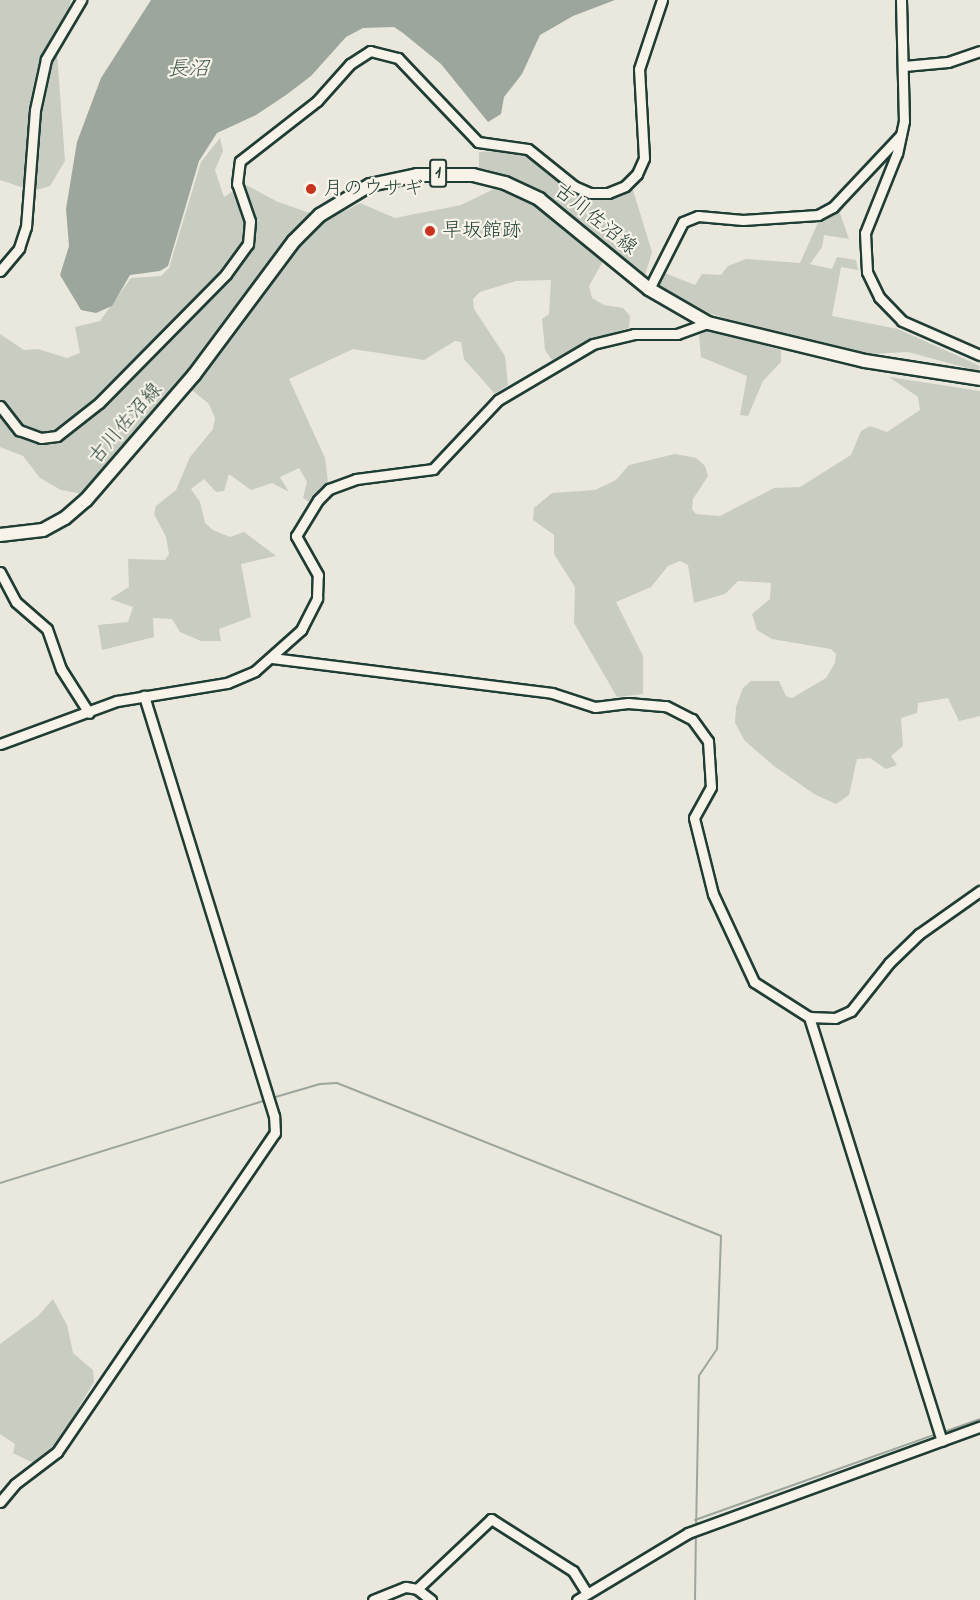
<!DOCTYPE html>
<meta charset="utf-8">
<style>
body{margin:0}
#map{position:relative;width:980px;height:1600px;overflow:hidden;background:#eae8dd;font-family:"Indie Flower","Klee One",sans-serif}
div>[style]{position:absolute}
.green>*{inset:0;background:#c8ccc1}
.water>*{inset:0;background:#9ca69c}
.stream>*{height:2px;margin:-1px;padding:0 1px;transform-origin:1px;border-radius:1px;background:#9ca69c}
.roads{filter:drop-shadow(2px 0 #1f3d34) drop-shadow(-2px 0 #1f3d34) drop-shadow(0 2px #1f3d34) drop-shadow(0 -2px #1f3d34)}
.minor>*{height:9px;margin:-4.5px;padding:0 4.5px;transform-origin:4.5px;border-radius:4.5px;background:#f7f3e8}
.major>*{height:12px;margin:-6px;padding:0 6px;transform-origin:6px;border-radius:6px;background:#f7f3e8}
.dots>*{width:16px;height:16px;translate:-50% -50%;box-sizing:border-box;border:3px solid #f7f3e8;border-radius:50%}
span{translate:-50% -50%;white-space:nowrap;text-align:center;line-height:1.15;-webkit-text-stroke:4.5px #f7f3e8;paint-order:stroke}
.shield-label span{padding:2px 4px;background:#f7f3e8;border:2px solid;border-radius:4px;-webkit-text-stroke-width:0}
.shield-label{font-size:18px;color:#1f3d34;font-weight:700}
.poi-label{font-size:20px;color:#1f3d34}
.left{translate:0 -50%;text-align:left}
.street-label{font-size:20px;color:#1f3d34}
.water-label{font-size:21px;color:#445c53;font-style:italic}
</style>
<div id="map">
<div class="green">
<div style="clip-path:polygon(0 0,71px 0,57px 53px,65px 161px,50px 186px,33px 191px,0 180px)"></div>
<div style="clip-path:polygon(220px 138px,223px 151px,215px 170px,224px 197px,244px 184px,278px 202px,310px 213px,345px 211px,360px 203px,395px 218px,461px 205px,494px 189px,493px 171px,479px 168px,479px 152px,518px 150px,588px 196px,613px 197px,632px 187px,652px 252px,645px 275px,611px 247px,589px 286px,592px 298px,604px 305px,623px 308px,630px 316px,629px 328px,596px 338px,552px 360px,545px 350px,542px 319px,549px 314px,551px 280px,516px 281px,480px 292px,473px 299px,474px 309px,505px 356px,508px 385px,495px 394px,464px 359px,461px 342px,455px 341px,424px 360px,353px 349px,289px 379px,325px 458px,328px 482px,309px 502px,303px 498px,307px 482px,299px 468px,280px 477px,289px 492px,272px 483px,251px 490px,229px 474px,224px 491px,216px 492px,204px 479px,191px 489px,200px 502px,205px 523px,213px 530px,230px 537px,244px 532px,276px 556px,241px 564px,251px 617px,219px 629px,221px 641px,201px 641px,180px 632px,172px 619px,153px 618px,154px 637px,102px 650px,98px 625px,128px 622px,133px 607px,110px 599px,129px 587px,128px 559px,165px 560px,169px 554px,166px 537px,154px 514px,156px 506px,176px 490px,190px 457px,213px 429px,215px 418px,209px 404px,181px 381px,83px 494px,61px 490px,40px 478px,23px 456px,0 447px,0 334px,24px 350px,38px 349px,67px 358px,80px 353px,75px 327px,100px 321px,131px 278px,161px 276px,169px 268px,201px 162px)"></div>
<div style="clip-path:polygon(863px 181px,840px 213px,849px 239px,824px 235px,822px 247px,810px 264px,832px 269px,837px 257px,856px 260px,858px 270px,841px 267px,832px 316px,898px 329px,969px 361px,980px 366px,978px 371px,908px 352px,870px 354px,739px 323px,709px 313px,656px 284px,662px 272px,695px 285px,702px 274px,721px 275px,728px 266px,746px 259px,800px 263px,820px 218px)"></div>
<div style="clip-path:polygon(709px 330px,781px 350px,781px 362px,763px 381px,748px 416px,740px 415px,747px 376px,701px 357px,699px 335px)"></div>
<div style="clip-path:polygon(889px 377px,980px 391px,980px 716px,959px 721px,948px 698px,918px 703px,917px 713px,901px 718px,903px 746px,891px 756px,897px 765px,886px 769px,870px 758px,857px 759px,849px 795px,836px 804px,814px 794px,774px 766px,745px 741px,735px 723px,736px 707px,743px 688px,751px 681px,779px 681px,786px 696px,792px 698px,826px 678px,835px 663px,836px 654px,831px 649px,772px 639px,757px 630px,752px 614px,770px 599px,771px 583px,738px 581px,725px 594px,694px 603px,688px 565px,680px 561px,668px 566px,651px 587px,616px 602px,643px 656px,643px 694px,617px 697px,574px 623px,575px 587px,554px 554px,554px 535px,533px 520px,534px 508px,552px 493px,595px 490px,616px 480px,629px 465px,675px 454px,696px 458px,705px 466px,708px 476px,693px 499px,692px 509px,696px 514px,720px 516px,774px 488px,800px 487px,851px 455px,861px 431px,870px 426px,887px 432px,920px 410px,918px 397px)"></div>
<div style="clip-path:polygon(53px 1299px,67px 1325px,73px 1353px,93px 1370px,94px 1382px,59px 1440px,35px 1464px,13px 1453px,15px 1444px,0 1434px,0 1344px,38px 1316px)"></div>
</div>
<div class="water">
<div style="clip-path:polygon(151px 0,615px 0,573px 16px,540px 35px,522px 74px,504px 97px,501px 114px,488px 122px,441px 64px,403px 33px,394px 27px,363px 28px,346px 37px,311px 76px,286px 95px,256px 115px,217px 133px,199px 161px,168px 266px,160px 271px,130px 275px,112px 306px,96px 313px,81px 310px,60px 275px,69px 246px,66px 209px,77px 142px,101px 78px)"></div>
</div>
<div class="stream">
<div style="left:272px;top:1098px;width:50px;rotate:-16.3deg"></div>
<div style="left:320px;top:1084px;width:17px;rotate:-3deg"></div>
<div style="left:337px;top:1083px;width:413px;rotate:21.7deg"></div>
<div style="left:721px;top:1236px;width:113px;rotate:92deg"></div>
<div style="left:717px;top:1349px;width:32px;rotate:124deg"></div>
<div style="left:699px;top:1376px;width:151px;rotate:91.1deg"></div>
<div style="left:0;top:1183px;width:280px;rotate:-17.3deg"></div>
<div style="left:941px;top:1433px;width:41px;rotate:-19.7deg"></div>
<div style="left:695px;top:1520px;width:256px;rotate:-19.6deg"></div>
<div style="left:695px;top:1600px;width:68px;rotate:-89.2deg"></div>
</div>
<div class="roads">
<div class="minor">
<div style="left:901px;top:0;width:121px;rotate:88.6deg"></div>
<div style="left:904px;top:121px;width:33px;rotate:102deg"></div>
<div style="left:897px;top:153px;width:86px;rotate:111.8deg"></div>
<div style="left:865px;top:233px;width:39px;rotate:87deg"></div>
<div style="left:867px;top:272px;width:28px;rotate:64deg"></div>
<div style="left:879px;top:297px;width:33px;rotate:46deg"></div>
<div style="left:902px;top:321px;width:85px;rotate:23.6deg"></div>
<div style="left:904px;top:66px;width:44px;rotate:-5.2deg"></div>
<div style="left:948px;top:62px;width:34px;rotate:-19deg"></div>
<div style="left:0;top:271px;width:30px;rotate:-50deg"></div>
<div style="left:19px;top:248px;width:22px;rotate:-72deg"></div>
<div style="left:26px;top:227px;width:117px;rotate:-85.6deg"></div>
<div style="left:35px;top:110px;width:52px;rotate:-77.8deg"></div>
<div style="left:46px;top:59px;width:69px;rotate:-59.3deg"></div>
<div style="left:649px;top:289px;width:75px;rotate:-63.1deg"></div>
<div style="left:683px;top:222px;width:16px;rotate:-22deg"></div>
<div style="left:698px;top:216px;width:45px;rotate:5.1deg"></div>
<div style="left:743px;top:220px;width:75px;rotate:-3.8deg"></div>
<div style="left:818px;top:215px;width:17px;rotate:-28deg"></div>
<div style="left:833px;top:207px;width:98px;rotate:-46.7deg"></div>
<div style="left:0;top:406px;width:31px;rotate:52deg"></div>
<div style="left:19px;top:430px;width:23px;rotate:20deg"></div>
<div style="left:41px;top:438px;width:16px;rotate:-7deg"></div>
<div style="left:57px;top:436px;width:53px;rotate:-38.2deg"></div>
<div style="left:99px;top:403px;width:181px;rotate:-45.4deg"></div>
<div style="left:226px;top:274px;width:37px;rotate:-54deg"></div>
<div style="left:248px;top:244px;width:23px;rotate:-85deg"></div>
<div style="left:250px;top:221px;width:39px;rotate:-109deg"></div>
<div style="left:237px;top:184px;width:23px;rotate:-83deg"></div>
<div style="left:240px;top:161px;width:98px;rotate:-37.9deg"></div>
<div style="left:317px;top:101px;width:50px;rotate:-48.3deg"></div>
<div style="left:350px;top:64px;width:24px;rotate:-33deg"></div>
<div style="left:370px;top:51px;width:29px;rotate:14deg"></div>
<div style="left:398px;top:58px;width:116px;rotate:46.4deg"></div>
<div style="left:478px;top:142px;width:50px;rotate:8deg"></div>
<div style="left:528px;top:149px;width:59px;rotate:38.8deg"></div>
<div style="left:574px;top:186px;width:17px;rotate:24deg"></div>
<div style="left:590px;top:193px;width:18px"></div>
<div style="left:608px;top:193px;width:18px;rotate:-22deg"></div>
<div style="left:625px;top:186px;width:17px;rotate:-45deg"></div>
<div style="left:637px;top:174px;width:17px;rotate:-66deg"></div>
<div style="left:644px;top:158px;width:89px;rotate:-93.2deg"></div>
<div style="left:639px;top:69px;width:73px;rotate:-71.6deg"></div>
<div style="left:0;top:572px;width:34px;rotate:62deg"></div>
<div style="left:16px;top:602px;width:41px;rotate:41.1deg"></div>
<div style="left:47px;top:629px;width:42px;rotate:70.7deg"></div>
<div style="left:61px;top:669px;width:52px;rotate:57.5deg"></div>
<div style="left:272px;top:658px;width:282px;rotate:7.1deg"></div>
<div style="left:552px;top:693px;width:45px;rotate:18deg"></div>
<div style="left:595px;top:707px;width:33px;rotate:-7deg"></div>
<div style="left:628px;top:703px;width:38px;rotate:5deg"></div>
<div style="left:666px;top:706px;width:29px;rotate:27deg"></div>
<div style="left:692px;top:719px;width:27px;rotate:54deg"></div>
<div style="left:708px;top:741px;width:46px;rotate:86.3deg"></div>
<div style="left:711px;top:787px;width:35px;rotate:119deg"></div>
<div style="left:694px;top:818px;width:78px;rotate:76deg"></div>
<div style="left:713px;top:894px;width:97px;rotate:65deg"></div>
<div style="left:754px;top:982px;width:65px;rotate:32.5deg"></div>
<div style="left:809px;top:1017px;width:26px;rotate:2deg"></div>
<div style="left:835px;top:1018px;width:17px;rotate:-24deg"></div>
<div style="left:851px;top:1011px;width:61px;rotate:-51.6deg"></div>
<div style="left:889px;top:963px;width:42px;rotate:-44deg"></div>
<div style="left:919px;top:934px;width:75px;rotate:-35.2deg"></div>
<div style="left:0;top:744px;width:125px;rotate:-20.2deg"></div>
<div style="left:117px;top:701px;width:111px;rotate:-9.3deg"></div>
<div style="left:227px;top:683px;width:30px;rotate:-23deg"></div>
<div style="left:255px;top:671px;width:62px;rotate:-41.7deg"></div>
<div style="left:301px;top:630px;width:36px;rotate:-63deg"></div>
<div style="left:317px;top:598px;width:23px;rotate:-88deg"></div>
<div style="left:318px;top:575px;width:45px;rotate:-119.4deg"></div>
<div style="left:296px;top:536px;width:42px;rotate:-58.6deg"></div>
<div style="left:318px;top:500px;width:16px;rotate:-45deg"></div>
<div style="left:329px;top:489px;width:29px;rotate:-20deg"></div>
<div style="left:356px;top:479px;width:78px;rotate:-7.4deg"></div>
<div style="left:433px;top:469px;width:95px;rotate:-46.7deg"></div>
<div style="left:498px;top:400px;width:110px;rotate:-30.5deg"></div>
<div style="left:593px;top:344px;width:42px;rotate:-13.7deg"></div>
<div style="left:634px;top:334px;width:43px"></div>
<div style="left:677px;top:334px;width:33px;rotate:-20deg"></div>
<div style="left:809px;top:1017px;width:444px;rotate:72.6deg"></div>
<div style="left:0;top:1502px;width:23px;rotate:-50deg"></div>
<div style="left:15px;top:1484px;width:53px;rotate:-37.3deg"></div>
<div style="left:57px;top:1452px;width:386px;rotate:-55.7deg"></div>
<div style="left:275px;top:1133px;width:17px;rotate:-93deg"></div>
<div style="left:274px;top:1116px;width:440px;rotate:-107.2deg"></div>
<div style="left:417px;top:1589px;width:102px;rotate:-43.4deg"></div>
<div style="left:491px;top:1519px;width:97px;rotate:32.4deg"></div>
<div style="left:573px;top:1571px;width:26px;rotate:58deg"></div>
<div style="left:373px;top:1600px;width:35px;rotate:-22deg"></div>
<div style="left:406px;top:1587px;width:11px;rotate:10deg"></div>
<div style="left:417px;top:1589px;width:18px;rotate:38deg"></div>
<div style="left:577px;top:1600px;width:130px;rotate:-31.1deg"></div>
<div style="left:688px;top:1533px;width:311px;rotate:-20deg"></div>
</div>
<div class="major">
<div style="left:0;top:535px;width:43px;rotate:-6.6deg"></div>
<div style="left:43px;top:530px;width:25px;rotate:-29deg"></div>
<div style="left:65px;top:518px;width:28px;rotate:-41deg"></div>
<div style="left:86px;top:500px;width:165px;rotate:-49.2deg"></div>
<div style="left:194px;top:375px;width:167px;rotate:-53.3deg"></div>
<div style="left:294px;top:241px;width:37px;rotate:-45deg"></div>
<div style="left:320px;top:215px;width:58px;rotate:-31deg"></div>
<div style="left:370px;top:185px;width:48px;rotate:-12deg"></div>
<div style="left:417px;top:175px;width:56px"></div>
<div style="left:473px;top:175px;width:33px;rotate:14deg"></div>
<div style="left:505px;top:183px;width:38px;rotate:25deg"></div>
<div style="left:539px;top:199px;width:142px;rotate:39.3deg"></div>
<div style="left:649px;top:289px;width:68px;rotate:30deg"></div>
<div style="left:708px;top:323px;width:162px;rotate:13.6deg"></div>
<div style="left:865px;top:361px;width:116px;rotate:8.9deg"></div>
</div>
</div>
<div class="dots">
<div style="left:311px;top:189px;background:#c8321e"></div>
<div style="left:430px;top:231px;background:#c8321e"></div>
</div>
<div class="shield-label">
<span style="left:438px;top:173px">1</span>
</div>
<div class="poi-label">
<span class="left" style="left:323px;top:189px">月のウサギ</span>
<span class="left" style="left:442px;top:231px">早坂館跡</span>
</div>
<div class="street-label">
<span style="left:595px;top:220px;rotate:39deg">古川佐沼線</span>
<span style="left:126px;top:424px;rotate:-49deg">古川佐沼線</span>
</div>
<div class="water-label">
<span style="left:188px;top:70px">長沼</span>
</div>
</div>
